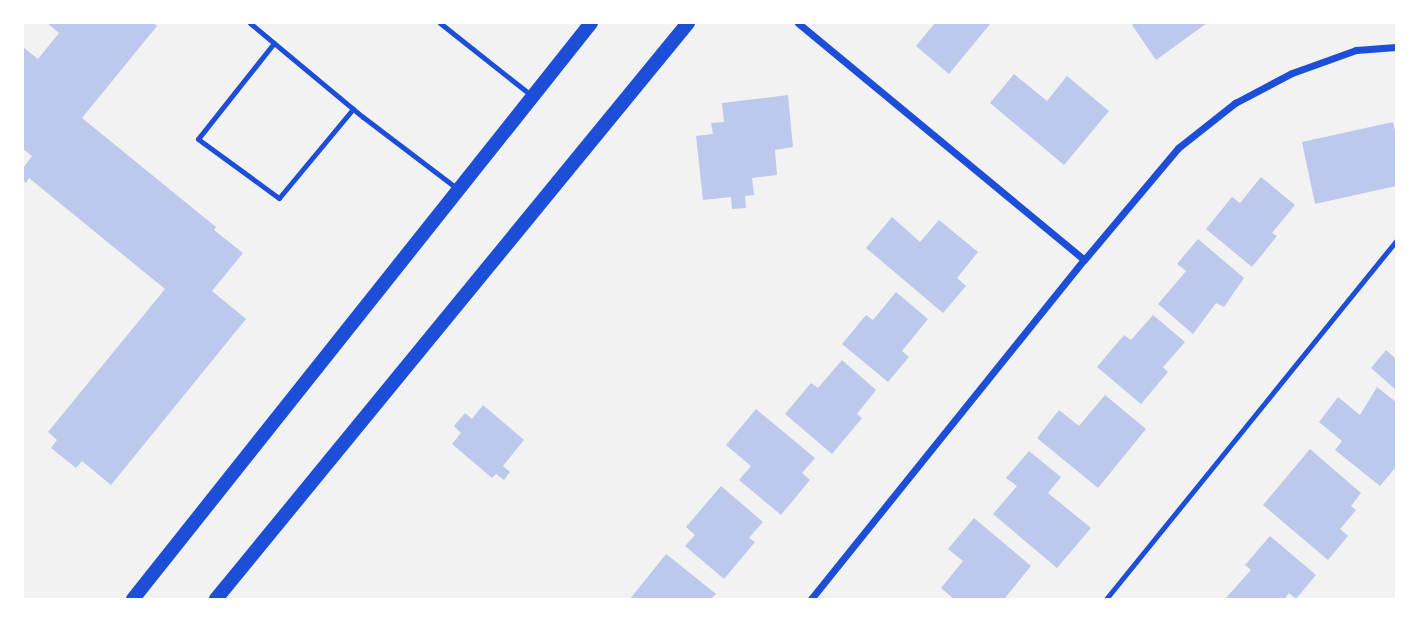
<!DOCTYPE html>
<style>
body{margin:0}
#map{position:relative;width:1419px;height:622px;overflow:hidden;background:#f2f2f2;font-family:Signika,sans-serif}
div>[style]{position:absolute}
.building>*{inset:0;background:#bdc9ec}
.service>*{height:5px;margin:-2.5px;padding:0 2.5px;transform-origin:2.5px;border-radius:2.5px;background:#1d4ed8}
.minor>*{height:7px;margin:-3.5px;padding:0 3.5px;transform-origin:3.5px;border-radius:3.5px;background:#1d4ed8}
.secondary>*{height:14px;margin:-7px;padding:0 7px;transform-origin:7px;border-radius:7px;background:#1d4ed8}
span{translate:-50% -50%;white-space:nowrap;text-align:center;line-height:1.15;-webkit-text-stroke:6px #fff;paint-order:stroke}
.frame{position:absolute;inset:0;border:24px solid #fff;pointer-events:none}
</style>
<div id="map">
<div class="building">
<div style="clip-path:polygon(47px 23px,154px 23px,157px 26px,82px 118px,216px 227px,214px 230px,243px 253px,212px 291px,246px 319px,111px 485px,82px 461px,76px 468px,51px 448px,57px 440px,48px 432px,165px 289px,29px 178px,26px 183px,23px 180px,23px 168px,32px 156px,23px 149px,23px 47px,38px 59px,59px 33px)"></div>
<div style="clip-path:polygon(935px 23px,991px 23px,949px 74px,916px 46px)"></div>
<div style="clip-path:polygon(1135px 23px,1207px 23px,1156px 60px,1132px 25px)"></div>
<div style="clip-path:polygon(1014px 74px,1047px 101px,1067px 76px,1109px 111px,1064px 165px,990px 103px)"></div>
<div style="clip-path:polygon(788px 95px,793px 147px,775px 150px,777px 175px,752px 178px,754px 195px,745px 196px,746px 208px,732px 209px,731px 197px,703px 200px,696px 136px,713px 134px,711px 123px,724px 122px,722px 103px)"></div>
<div style="clip-path:polygon(1393px 122px,1396px 136px,1396px 186px,1315px 204px,1302px 142px)"></div>
<div style="clip-path:polygon(1261px 177px,1295px 205px,1272px 233px,1277px 236px,1252px 267px,1206px 229px,1232px 197px,1240px 203px)"></div>
<div style="clip-path:polygon(892px 217px,920px 242px,939px 220px,978px 252px,957px 278px,966px 286px,943px 313px,866px 248px)"></div>
<div style="clip-path:polygon(1198px 239px,1244px 278px,1224px 307px,1216px 303px,1193px 334px,1158px 304px,1186px 271px,1177px 264px)"></div>
<div style="clip-path:polygon(896px 292px,928px 319px,902px 351px,909px 357px,888px 382px,842px 344px,866px 315px,873px 320px)"></div>
<div style="clip-path:polygon(1153px 315px,1185px 342px,1163px 367px,1168px 372px,1141px 404px,1097px 367px,1124px 335px,1131px 340px)"></div>
<div style="clip-path:polygon(1386px 350px,1396px 359px,1396px 390px,1371px 368px)"></div>
<div style="clip-path:polygon(842px 360px,876px 390px,857px 414px,862px 418px,832px 454px,785px 414px,811px 383px,818px 388px)"></div>
<div style="clip-path:polygon(1377px 387px,1396px 402px,1396px 467px,1380px 486px,1335px 450px,1342px 441px,1319px 422px,1338px 397px,1360px 415px)"></div>
<div style="clip-path:polygon(1105px 395px,1146px 429px,1098px 488px,1037px 438px,1059px 410px,1079px 426px)"></div>
<div style="clip-path:polygon(483px 405px,524px 440px,503px 466px,510px 472px,504px 480px,496px 474px,492px 478px,452px 444px,461px 433px,454px 426px,465px 413px,472px 419px)"></div>
<div style="clip-path:polygon(756px 409px,815px 458px,802px 473px,810px 480px,781px 515px,739px 480px,751px 466px,726px 445px)"></div>
<div style="clip-path:polygon(1310px 449px,1361px 493px,1351px 506px,1356px 510px,1340px 529px,1348px 536px,1328px 560px,1263px 505px)"></div>
<div style="clip-path:polygon(1029px 451px,1061px 477px,1048px 493px,1091px 528px,1057px 568px,993px 514px,1017px 486px,1006px 478px)"></div>
<div style="clip-path:polygon(721px 486px,763px 522px,749px 538px,755px 542px,724px 579px,685px 546px,695px 535px,686px 527px)"></div>
<div style="clip-path:polygon(974px 518px,1031px 566px,1004px 599px,954px 599px,941px 588px,963px 561px,948px 549px)"></div>
<div style="clip-path:polygon(1270px 536px,1316px 575px,1296px 599px,1289px 593px,1284px 599px,1225px 599px,1251px 570px,1245px 565px)"></div>
<div style="clip-path:polygon(666px 554px,670px 557px,716px 594px,711px 599px,630px 599px)"></div>
</div>
<div class="service">
<div style="left:250px;top:23px;width:147px;rotate:39.8deg"></div>
<div style="left:363px;top:117px;width:119px;rotate:37.2deg"></div>
<div style="left:440px;top:23px;width:116px;rotate:38.4deg"></div>
<div style="left:274px;top:43px;width:122px;rotate:128.4deg"></div>
<div style="left:198px;top:139px;width:100px;rotate:36.1deg"></div>
<div style="left:279px;top:198px;width:116px;rotate:-50.3deg"></div>
<div style="left:1106px;top:599px;width:461px;rotate:-51deg"></div>
</div>
<div class="minor">
<div style="left:798px;top:23px;width:371px;rotate:39.6deg"></div>
<div style="left:811px;top:599px;width:435px;rotate:-51.2deg"></div>
<div style="left:1084px;top:260px;width:146px;rotate:-50deg"></div>
<div style="left:1178px;top:148px;width:73px;rotate:-38.3deg"></div>
<div style="left:1235px;top:103px;width:64px;rotate:-27.8deg"></div>
<div style="left:1292px;top:73px;width:68px;rotate:-19.8deg"></div>
<div style="left:1356px;top:50px;width:40px;rotate:-4.3deg"></div>
</div>
<div class="secondary">
<div style="left:133px;top:599px;width:736px;rotate:-51.51deg"></div>
<div style="left:216px;top:599px;width:745px;rotate:-50.67deg"></div>
</div>
<div class="frame"></div>
</div>
